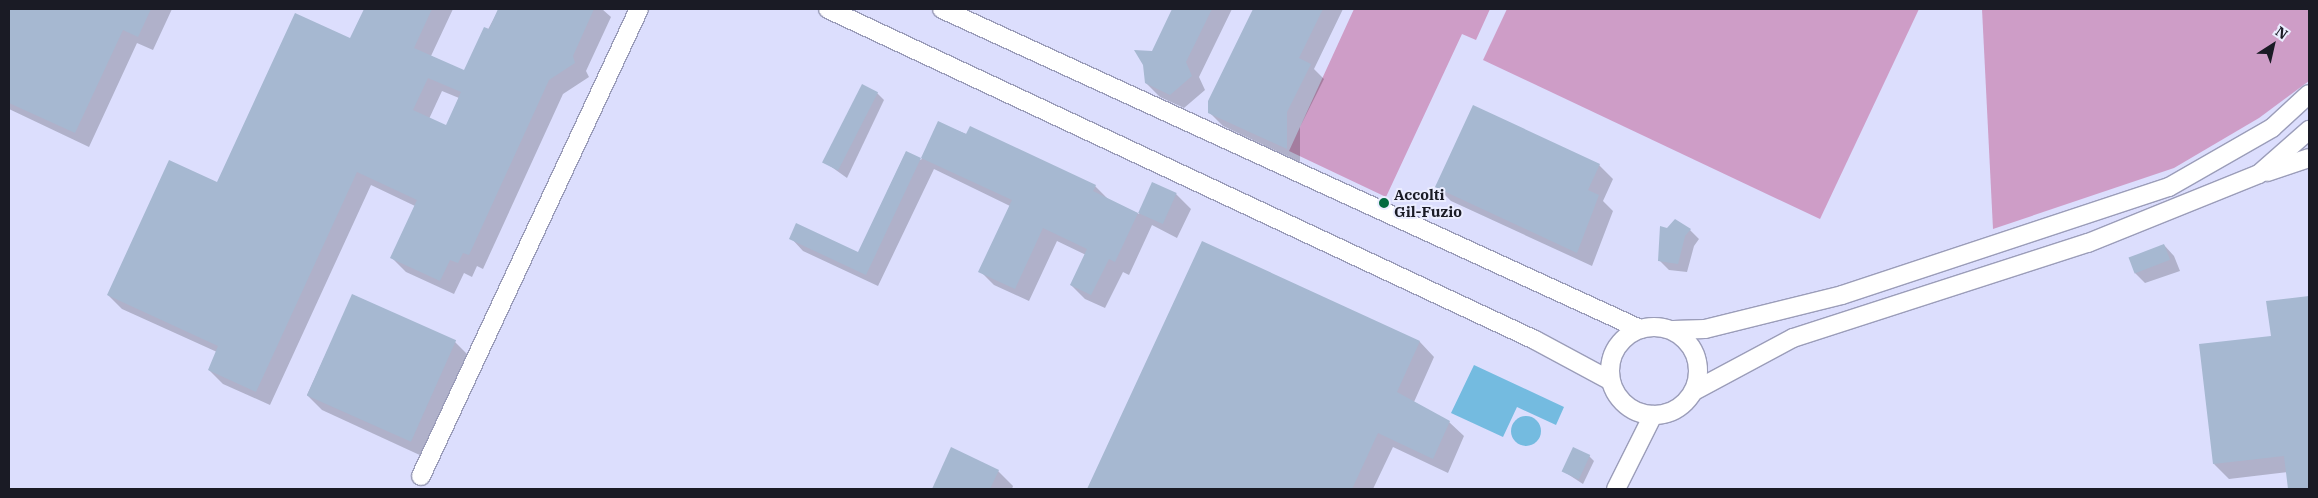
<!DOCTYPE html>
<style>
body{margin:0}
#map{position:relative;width:2318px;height:498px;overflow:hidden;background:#dcdefd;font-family:"IBM Plex Serif",serif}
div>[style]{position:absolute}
.green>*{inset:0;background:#ce9dc7}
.water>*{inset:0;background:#74bbe0}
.round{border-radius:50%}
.shadow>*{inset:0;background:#0003}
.building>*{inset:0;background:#a6b8d1;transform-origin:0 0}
.roads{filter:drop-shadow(1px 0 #9b9db9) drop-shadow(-1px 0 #9b9db9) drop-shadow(0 1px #9b9db9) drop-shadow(0 -1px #9b9db9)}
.street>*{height:18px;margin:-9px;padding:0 9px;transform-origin:9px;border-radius:9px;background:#fff}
.street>.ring{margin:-9px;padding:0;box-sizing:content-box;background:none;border:18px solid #fff;border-radius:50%}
.dots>*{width:14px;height:14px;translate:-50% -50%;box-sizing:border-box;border:2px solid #ebedff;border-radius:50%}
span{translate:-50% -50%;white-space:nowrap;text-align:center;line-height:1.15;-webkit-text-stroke:4px #ebedff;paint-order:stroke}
.poi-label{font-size:15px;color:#1a1b25;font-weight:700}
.left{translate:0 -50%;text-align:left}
.frame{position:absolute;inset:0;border:10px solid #1a1b25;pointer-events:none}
.north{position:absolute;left:2248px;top:20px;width:50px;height:50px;-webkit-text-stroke:4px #ebedff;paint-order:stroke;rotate:35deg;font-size:14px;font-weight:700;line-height:20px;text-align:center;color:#1a1b25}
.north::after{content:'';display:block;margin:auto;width:18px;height:22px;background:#1a1b25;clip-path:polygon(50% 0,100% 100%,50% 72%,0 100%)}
</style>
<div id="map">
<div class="green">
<div style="clip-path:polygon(1354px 9px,1490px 9px,1476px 40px,1462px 34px,1386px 197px,1289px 151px)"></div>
<div style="clip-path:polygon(1507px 9px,1919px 9px,1820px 219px,1483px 60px)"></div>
<div style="clip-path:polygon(1982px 9px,2309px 9px,2309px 81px,2259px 118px,2174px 168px,1993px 229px)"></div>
</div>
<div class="water">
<div style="clip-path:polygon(1474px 365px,1564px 407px,1556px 425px,1517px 407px,1503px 437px,1451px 413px)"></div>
<div class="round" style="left:1511px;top:416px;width:30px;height:30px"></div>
</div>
<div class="shadow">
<div style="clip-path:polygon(9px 9px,172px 9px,153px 50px,137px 43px,89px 147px,9px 109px)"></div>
<div style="clip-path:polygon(evenodd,365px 9px,453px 9px,431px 56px,465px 72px,499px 9px,602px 9px,611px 17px,586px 71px,589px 77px,563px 94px,483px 269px,477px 266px,472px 277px,464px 273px,454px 294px,406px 272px,392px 258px,415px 206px,371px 185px,270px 405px,223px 384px,209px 370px,217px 352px,122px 309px,108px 295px,217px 184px,351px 40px,365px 9px,442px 91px,459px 98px,446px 127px,429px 119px,442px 91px)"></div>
<div style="clip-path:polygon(1174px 9px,1232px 9px,1199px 77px,1205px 90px,1184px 108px,1160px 97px,1146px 83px,1153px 52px)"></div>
<div style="clip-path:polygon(1254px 9px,1343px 9px,1314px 69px,1324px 79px,1300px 127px,1300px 162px,1223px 126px,1209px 112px,1209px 102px)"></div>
<div style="clip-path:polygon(877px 93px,884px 100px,847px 178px,826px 163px)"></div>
<div style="clip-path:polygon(939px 123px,1095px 186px,1109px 200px,1139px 214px,1153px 183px,1176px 194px,1191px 209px,1177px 238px,1152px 225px,1129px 275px,1123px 272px,1105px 308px,1085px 299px,1071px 285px,1086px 255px,1057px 241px,1029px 301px,994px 285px,980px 271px,1010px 206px,934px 169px,878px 286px,803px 251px,791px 238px,858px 254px,906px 152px,921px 160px)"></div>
<div style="clip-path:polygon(1599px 165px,1613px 179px,1603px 201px,1613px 211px,1592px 266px,1451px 201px,1437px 187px)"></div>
<div style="clip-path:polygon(1667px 230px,1690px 230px,1699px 239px,1694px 246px,1687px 272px,1669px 270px,1660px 261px)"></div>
<div style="clip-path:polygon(1202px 243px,1420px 342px,1434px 357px,1414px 402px,1449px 422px,1464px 436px,1448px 473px,1393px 447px,1373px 489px,1088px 489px)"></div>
<div style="clip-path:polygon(2164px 245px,2174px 256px,2180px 271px,2145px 283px,2135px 273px)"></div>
<div style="clip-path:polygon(353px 295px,455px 342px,470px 357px,424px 457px,322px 410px,307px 395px)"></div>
<div style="clip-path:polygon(2309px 297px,2309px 489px,2290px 489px,2288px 472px,2229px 479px,2214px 464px,2272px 337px,2268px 302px)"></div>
<div style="clip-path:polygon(952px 449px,998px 471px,1013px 486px,1012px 489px,933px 489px)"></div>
<div style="clip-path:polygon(1589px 456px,1594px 461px,1583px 484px,1563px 471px)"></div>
</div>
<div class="building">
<div style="clip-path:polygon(9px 9px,151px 9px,138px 37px,123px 30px,75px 133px,9px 103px)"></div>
<div style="clip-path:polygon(evenodd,364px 9px,432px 9px,414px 48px,464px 70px,484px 27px,489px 29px,498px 9px,594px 9px,573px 56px,575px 63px,549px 80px,469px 255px,463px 253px,458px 263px,450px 260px,440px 281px,390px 258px,417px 200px,357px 172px,256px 392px,208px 370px,218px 346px,107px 295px,169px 160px,217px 182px,295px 13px,350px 38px,364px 9px,428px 78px,461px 92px,446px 125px,413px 110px,428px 78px)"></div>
<div style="clip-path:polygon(1172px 9px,1212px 9px,1186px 62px,1192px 76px,1170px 95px,1145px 83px,1143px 65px,1134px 50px,1152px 51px)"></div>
<div style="clip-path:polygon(1253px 9px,1323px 9px,1299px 58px,1311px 64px,1287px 112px,1287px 149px,1208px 113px,1208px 101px)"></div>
<div style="left:862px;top:84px;width:18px;height:88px;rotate:27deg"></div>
<div style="clip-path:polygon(1473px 105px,1600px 164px,1588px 190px,1599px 195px,1577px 253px,1435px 187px)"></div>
<div style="clip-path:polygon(938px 121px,966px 134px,970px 126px,1096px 185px,1093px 191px,1138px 213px,1115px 262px,1109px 259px,1091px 295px,1070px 285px,1087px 249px,1043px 228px,1015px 289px,978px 272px,1012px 200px,921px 158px)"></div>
<div style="clip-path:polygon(906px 151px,921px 158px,866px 275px,789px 239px,796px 223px,858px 252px)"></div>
<div style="left:1152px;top:182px;width:27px;height:34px;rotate:24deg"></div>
<div style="clip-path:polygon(1675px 219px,1691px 229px,1685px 236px,1678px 264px,1658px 261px,1660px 226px,1667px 228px)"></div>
<div style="clip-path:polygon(1202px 241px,1420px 341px,1397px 392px,1450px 421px,1433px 459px,1378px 433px,1352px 489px,1087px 489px)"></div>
<div style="left:2164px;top:244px;width:17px;height:38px;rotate:69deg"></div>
<div style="left:352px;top:294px;width:114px;height:111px;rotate:24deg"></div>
<div style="clip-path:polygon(2309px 296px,2309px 489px,2288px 489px,2284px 456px,2213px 464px,2199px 344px,2271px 336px,2266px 301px)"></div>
<div style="clip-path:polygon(951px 447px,999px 470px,990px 489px,932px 489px)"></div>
<div style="left:1573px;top:447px;width:19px;height:27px;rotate:25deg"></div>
</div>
<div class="roads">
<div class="street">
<div style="left:828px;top:9px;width:781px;rotate:25.09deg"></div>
<div style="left:1535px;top:340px;width:86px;rotate:28.3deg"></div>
<div style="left:942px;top:9px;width:768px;rotate:24.63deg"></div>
<div style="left:2267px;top:172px;width:44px;rotate:-18.4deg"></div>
<div class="ring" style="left:1610px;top:327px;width:70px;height:70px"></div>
<div style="left:1673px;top:330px;width:32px;rotate:-2deg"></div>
<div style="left:1705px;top:329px;width:141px;rotate:-13.9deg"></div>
<div style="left:1842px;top:295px;width:344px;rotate:-18.3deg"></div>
<div style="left:2169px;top:187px;width:119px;rotate:-29.8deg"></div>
<div style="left:2272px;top:128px;width:50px;rotate:-42.6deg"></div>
<div style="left:1694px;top:391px;width:112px;rotate:-28.2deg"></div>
<div style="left:1793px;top:338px;width:310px;rotate:-17.9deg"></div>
<div style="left:2088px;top:243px;width:184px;rotate:-22deg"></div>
<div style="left:2259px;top:174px;width:67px;rotate:-41.3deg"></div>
<div style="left:421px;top:476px;width:515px;rotate:-64.98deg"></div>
<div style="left:1616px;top:489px;width:83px;rotate:-63.4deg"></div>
</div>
</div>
<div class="dots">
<div style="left:1384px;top:203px;background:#026a40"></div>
</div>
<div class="poi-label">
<span class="left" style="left:1394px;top:203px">Accolti<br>Gil-Fuzio</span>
</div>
<div class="frame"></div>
<div class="north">N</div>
</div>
